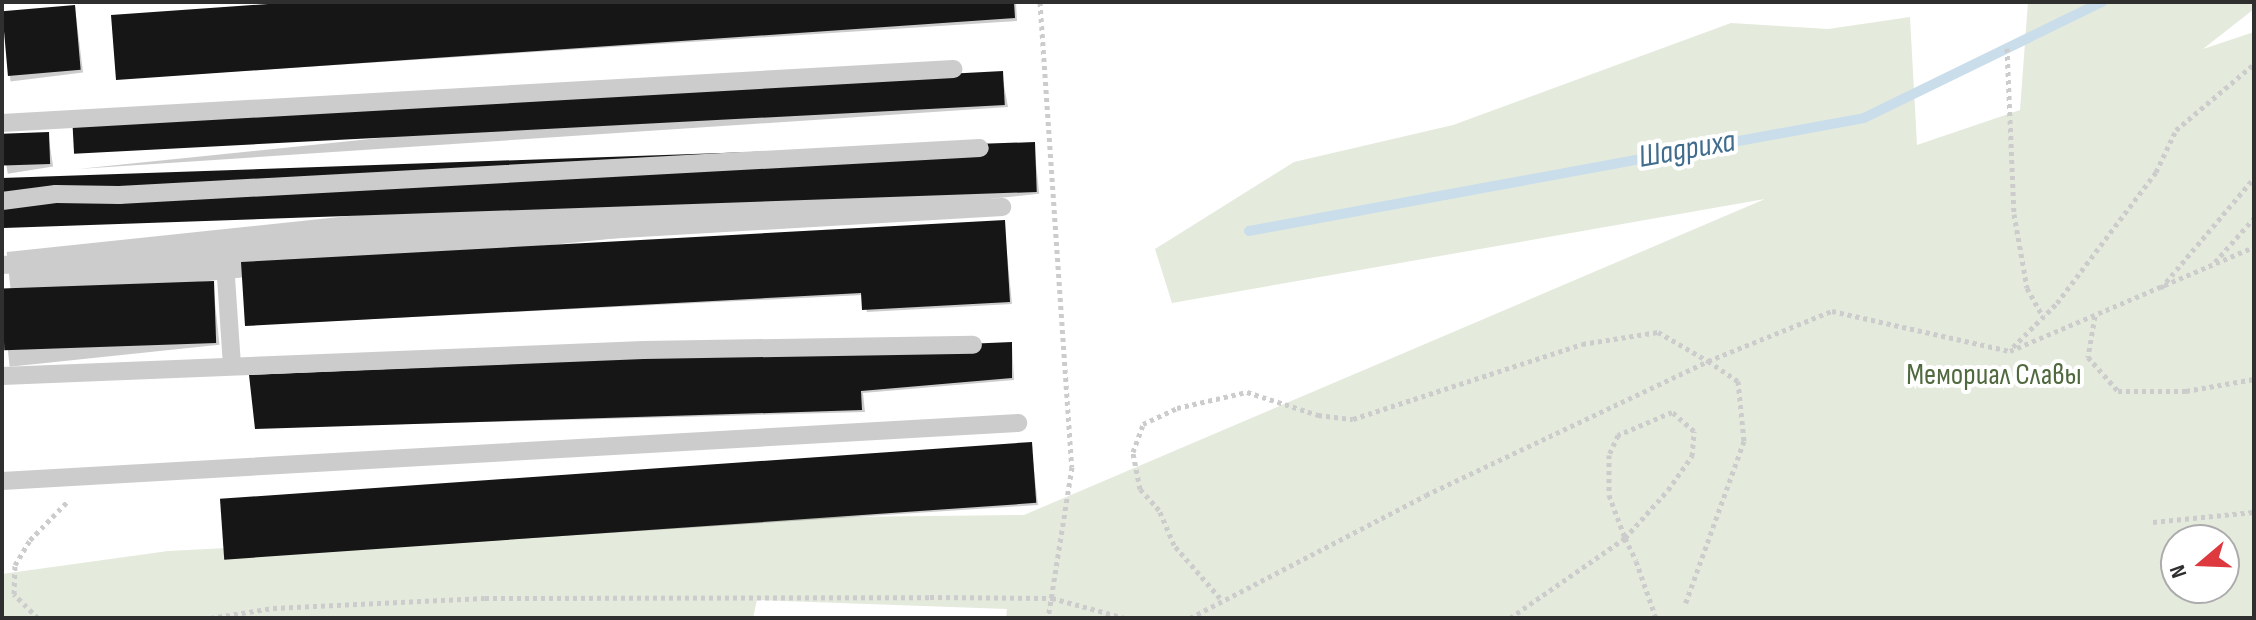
<!DOCTYPE html>
<meta charset="utf-8">
<style>
body{margin:0}
#map{position:relative;width:2256px;height:620px;overflow:hidden;background:#fff;font-family:"Sofia Sans Condensed",sans-serif}
div>[style]{position:absolute}
.green>*{inset:0;background:#e4ebdd}
.shadow>*{inset:0;background:#0003;transform-origin:0 0}
.stream>*{height:10px;margin:-5px;padding:0 5px;transform-origin:5px;border-radius:5px;background:#caddea}
.building>*{inset:0;background:#161616;transform-origin:0 0}
.path>*{height:5px;margin-top:-2.5px;transform-origin:0;background:repeating-linear-gradient(90deg,#ccc 0 4px,transparent 0 8px)}
.service>*{height:18px;margin:-9px;padding:0 9px;transform-origin:9px;border-radius:9px;background:#ccc}
span{translate:-50% -50%;white-space:nowrap;text-align:center;line-height:1.15;-webkit-text-stroke:8px #fff;paint-order:stroke}
.park-label{font-size:30px;color:#50693e}
.water-label{font-size:32px;color:#406d8d;font-style:italic}
.frame{position:absolute;inset:0;border:4px solid #2f2f2f;pointer-events:none}
.north{position:absolute;left:2160px;top:524px;width:80px;height:80px;box-sizing:border-box;background:#fff;border:2px solid #acacac;border-radius:50%;rotate:251deg;font-size:22px;font-weight:700;line-height:32px;text-align:center;color:#2f2f2f}
.north::after{content:'';display:block;margin:auto;width:28px;height:36px;background:#dd393f;clip-path:polygon(50% 0,100% 100%,50% 72%,0 100%)}
</style>
<div id="map">
<div class="green">
<div style="clip-path:polygon(evenodd,2028px 2px,2254px 2px,2254px 9px,2203px 49px,2254px 32px,2254px 618px,1006px 618px,1007px 609px,757px 600px,753px 618px,2px 618px,2px 574px,168px 551px,836px 517px,1024px 515px,1765px 199px,1172px 303px,1155px 249px,1294px 162px,1453px 125px,1731px 23px,1828px 29px,1910px 17px,1917px 145px,2020px 110px,2028px 2px,2176px 540px,2224px 540px,2224px 588px,2176px 588px,2176px 540px)"></div>
</div>
<div class="shadow">
<div style="clip-path:polygon(325px 2px,1016px 2px,1017px 21px,118px 79px)"></div>
<div style="left:75px;top:7px;width:66px;height:73px;rotate:83deg"></div>
<div style="clip-path:polygon(1002px 74px,1008px 107px,78px 169px)"></div>
<div style="left:48px;top:134px;width:33px;height:46px;rotate:81deg"></div>
<div style="left:1034px;top:144px;width:50px;height:1033px;rotate:84deg"></div>
<div style="clip-path:polygon(1004px 222px,1012px 304px,867px 312px,863px 295px,247px 325px)"></div>
<div style="left:213px;top:283px;width:62px;height:211px;rotate:84deg"></div>
<div style="clip-path:polygon(1012px 344px,1014px 380px,863px 393px,865px 412px,257px 428px)"></div>
<div style="clip-path:polygon(1031px 445px,1038px 505px,226px 558px)"></div>
</div>
<div class="stream">
<div style="left:1249px;top:231px;width:625px;rotate:-10.41deg"></div>
<div style="left:1864px;top:118px;width:265px;rotate:-26deg"></div>
</div>
<div class="building">
<div style="clip-path:polygon(296px 2px,1014px 2px,1015px 18px,116px 80px,111px 15px)"></div>
<div style="left:75px;top:5px;width:65px;height:73px;rotate:85deg"></div>
<div style="left:1003px;top:71px;width:34px;height:932px;rotate:87deg"></div>
<div style="left:49px;top:132px;width:32px;height:47px;rotate:88deg"></div>
<div style="left:1035px;top:142px;width:50px;height:1034px;rotate:88deg"></div>
<div style="clip-path:polygon(1005px 220px,1010px 302px,862px 310px,861px 293px,245px 326px,241px 262px)"></div>
<div style="left:214px;top:281px;width:62px;height:212px;rotate:88deg"></div>
<div style="clip-path:polygon(1012px 342px,1012px 378px,861px 391px,862px 410px,255px 429px,249px 375px)"></div>
<div style="left:1032px;top:442px;width:61px;height:814px;rotate:86deg"></div>
</div>
<div class="path">
<div style="left:1040px;top:2px;width:466px;rotate:86.1deg"></div>
<div style="left:1072px;top:467px;width:153px;rotate:99deg"></div>
<div style="left:2007px;top:48px;width:166px;rotate:87.6deg"></div>
<div style="left:2014px;top:214px;width:75px;rotate:80deg"></div>
<div style="left:2027px;top:288px;width:33px;rotate:61deg"></div>
<div style="left:2215px;top:262px;width:59px;rotate:-48.4deg"></div>
<div style="left:2161px;top:288px;width:144px;rotate:-49.8deg"></div>
<div style="left:2095px;top:316px;width:42px;rotate:99.7deg"></div>
<div style="left:2088px;top:357px;width:45px;rotate:48.6deg"></div>
<div style="left:2118px;top:391px;width:68px"></div>
<div style="left:2186px;top:391px;width:69px;rotate:-10deg"></div>
<div style="left:2013px;top:347px;width:62px;rotate:-45deg"></div>
<div style="left:2057px;top:303px;width:164px;rotate:-52.9deg"></div>
<div style="left:2156px;top:172px;width:47px;rotate:-64.5deg"></div>
<div style="left:2176px;top:130px;width:102px;rotate:-40.2deg"></div>
<div style="left:2153px;top:522px;width:101px;rotate:-5.7deg"></div>
<div style="left:1220px;top:598px;width:70px;rotate:-131deg"></div>
<div style="left:1174px;top:545px;width:38px;rotate:-113deg"></div>
<div style="left:1159px;top:510px;width:28px;rotate:-132deg"></div>
<div style="left:1140px;top:489px;width:38px;rotate:-101deg"></div>
<div style="left:1133px;top:452px;width:30px;rotate:-70deg"></div>
<div style="left:1143px;top:424px;width:38px;rotate:-25deg"></div>
<div style="left:1177px;top:408px;width:72px;rotate:-12.9deg"></div>
<div style="left:1247px;top:392px;width:75px;rotate:17.9deg"></div>
<div style="left:1318px;top:415px;width:35px;rotate:7deg"></div>
<div style="left:1353px;top:419px;width:241px;rotate:-18.1deg"></div>
<div style="left:1582px;top:344px;width:77px;rotate:-9deg"></div>
<div style="left:1658px;top:332px;width:58px;rotate:30.1deg"></div>
<div style="left:1708px;top:361px;width:134px;rotate:-22deg"></div>
<div style="left:1832px;top:311px;width:182px;rotate:12.7deg"></div>
<div style="left:2010px;top:351px;width:265px;rotate:-23.1deg"></div>
<div style="left:38px;top:618px;width:34px;rotate:-135deg"></div>
<div style="left:14px;top:594px;width:29px;rotate:-88deg"></div>
<div style="left:15px;top:565px;width:29px;rotate:-59deg"></div>
<div style="left:30px;top:540px;width:53px;rotate:-45.8deg"></div>
<div style="left:210px;top:618px;width:64px;rotate:-9deg"></div>
<div style="left:273px;top:608px;width:212px;rotate:-2.7deg"></div>
<div style="left:485px;top:598px;width:445px;rotate:-0.1deg"></div>
<div style="left:930px;top:597px;width:122px;rotate:0.5deg"></div>
<div style="left:1052px;top:598px;width:76px;rotate:15.3deg"></div>
<div style="left:1190px;top:618px;width:266px;rotate:-27.5deg"></div>
<div style="left:1426px;top:495px;width:312px;rotate:-25.4deg"></div>
<div style="left:1708px;top:361px;width:36px;rotate:34deg"></div>
<div style="left:1738px;top:381px;width:60px;rotate:84.3deg"></div>
<div style="left:1744px;top:441px;width:174px;rotate:109.8deg"></div>
<div style="left:1510px;top:618px;width:140px;rotate:-34.8deg"></div>
<div style="left:1625px;top:538px;width:64px;rotate:-48.1deg"></div>
<div style="left:1668px;top:490px;width:42px;rotate:-54.8deg"></div>
<div style="left:1692px;top:456px;width:25px;rotate:-85deg"></div>
<div style="left:1694px;top:431px;width:29px;rotate:-139deg"></div>
<div style="left:1672px;top:412px;width:59px;rotate:156.9deg"></div>
<div style="left:1618px;top:435px;width:22px;rotate:114deg"></div>
<div style="left:1609px;top:455px;width:40px;rotate:90deg"></div>
<div style="left:1609px;top:495px;width:46px;rotate:69.6deg"></div>
<div style="left:1625px;top:538px;width:25px;rotate:64deg"></div>
<div style="left:1636px;top:561px;width:60px;rotate:70.7deg"></div>
</div>
<div class="service">
<div style="left:2px;top:123px;width:953px;rotate:-3.25deg"></div>
<div style="left:2px;top:201px;width:54px;rotate:-7.4deg"></div>
<div style="left:56px;top:194px;width:63px;rotate:0.9deg"></div>
<div style="left:119px;top:195px;width:862px;rotate:-3.12deg"></div>
<div style="left:224px;top:248px;width:117px;rotate:86.1deg"></div>
<div style="left:2px;top:265px;width:1002px;rotate:-3.32deg"></div>
<div style="left:2px;top:376px;width:642px;rotate:-2.32deg"></div>
<div style="left:643px;top:350px;width:330px;rotate:-0.9deg"></div>
<div style="left:2px;top:481px;width:1018px;rotate:-3.27deg"></div>
</div>
<div class="park-label">
<span style="left:1994px;top:375px">Мемориал Славы</span>
</div>
<div class="water-label">
<span style="left:1687px;top:150px;rotate:-10deg">Шадриха</span>
</div>
<div class="frame"></div>
<div class="north">N</div>
</div>
